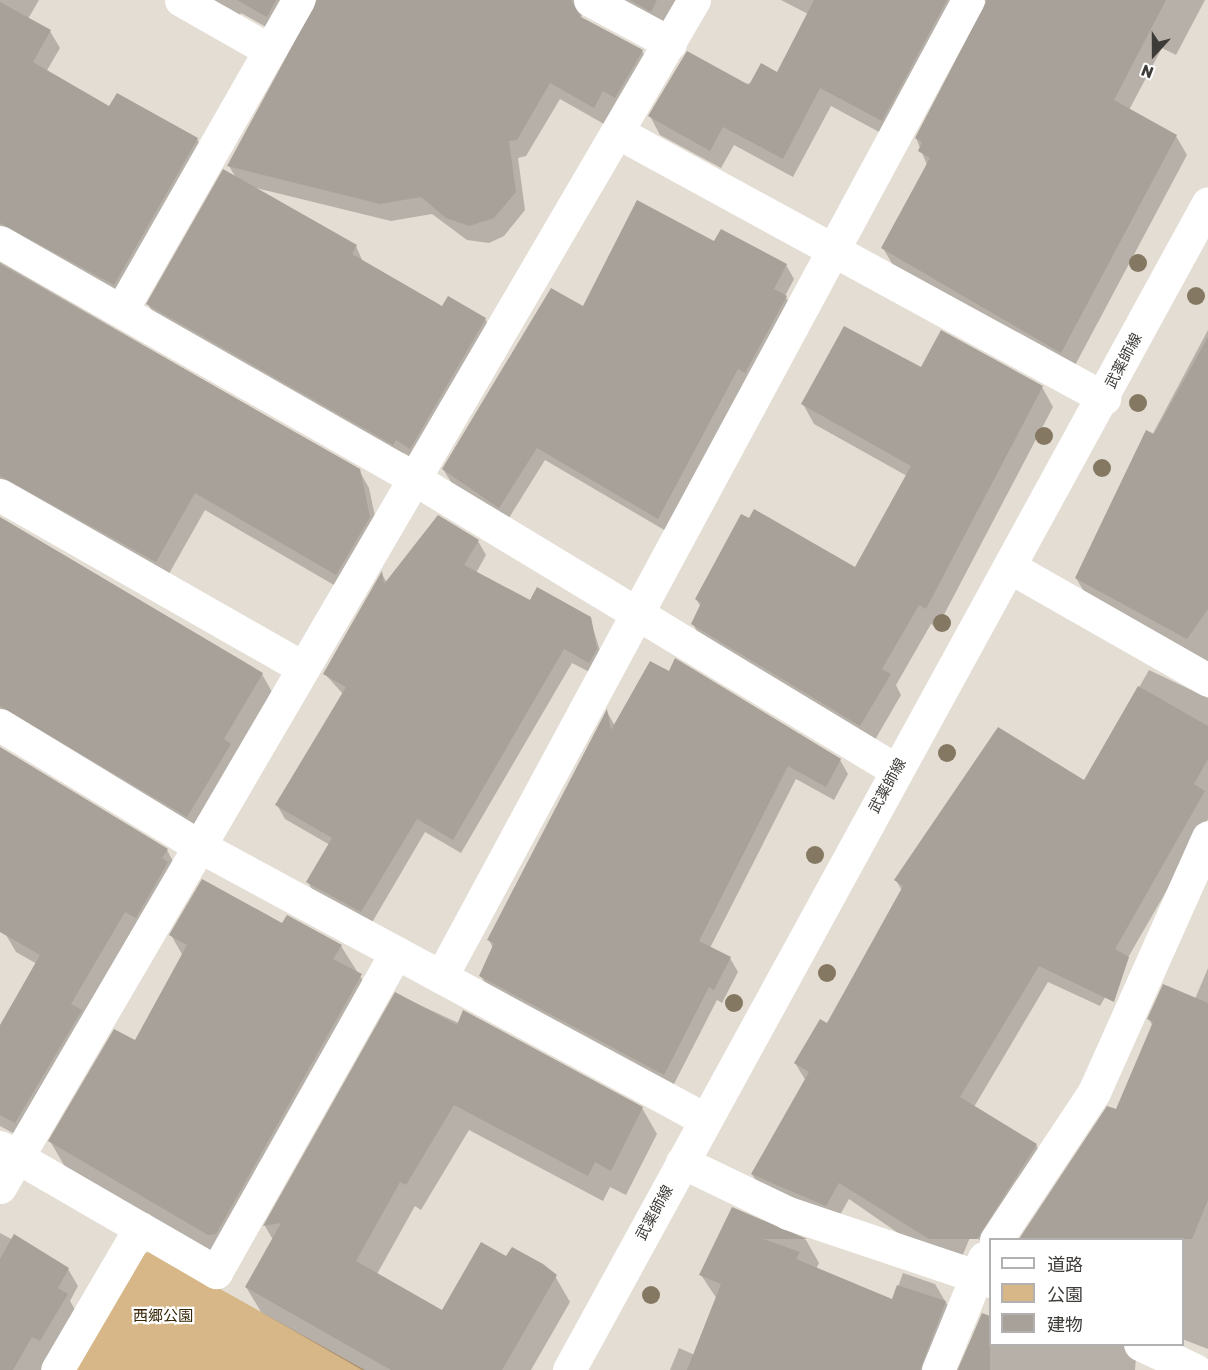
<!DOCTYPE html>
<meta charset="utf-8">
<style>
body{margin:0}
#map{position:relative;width:1208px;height:1370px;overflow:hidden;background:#e4ddd4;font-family:Rubik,"Noto Sans JP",sans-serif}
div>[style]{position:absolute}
.green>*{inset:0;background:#d7b788}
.shadow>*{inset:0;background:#0003}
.building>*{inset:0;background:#a7a199}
.minor>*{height:33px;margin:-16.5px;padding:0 16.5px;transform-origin:16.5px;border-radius:16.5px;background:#fff}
.tertiary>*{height:33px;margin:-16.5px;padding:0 16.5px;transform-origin:16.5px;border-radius:16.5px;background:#fff}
.trees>*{width:18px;height:18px;margin:-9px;border-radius:50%;background:#857862}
span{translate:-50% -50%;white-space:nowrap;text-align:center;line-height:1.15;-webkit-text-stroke:4.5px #fff;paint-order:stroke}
.street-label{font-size:15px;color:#3e3c38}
.park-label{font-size:15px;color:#372505}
.legend{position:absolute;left:989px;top:1238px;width:195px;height:108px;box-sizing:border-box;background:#fff;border:2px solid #b2b1af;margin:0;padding:8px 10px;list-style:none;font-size:18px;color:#3e3c38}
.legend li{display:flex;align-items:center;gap:12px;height:30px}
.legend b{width:30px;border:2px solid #b2b1af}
.north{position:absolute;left:1124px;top:24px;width:60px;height:60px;-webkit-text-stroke:4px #fff;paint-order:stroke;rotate:201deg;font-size:16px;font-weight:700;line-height:24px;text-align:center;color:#3e3c38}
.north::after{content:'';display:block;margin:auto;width:21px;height:27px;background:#3e3c38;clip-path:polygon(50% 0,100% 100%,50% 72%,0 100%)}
</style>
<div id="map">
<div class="green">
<div style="clip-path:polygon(152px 1251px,365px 1370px,72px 1370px,137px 1256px)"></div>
</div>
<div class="shadow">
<div style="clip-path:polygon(0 0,39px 0,28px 19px,50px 31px,60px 48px,46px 72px,110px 108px,197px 139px,207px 156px,124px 302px,0 243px)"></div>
<div style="clip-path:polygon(201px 0,677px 0,661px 28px,583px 8px,581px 18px,642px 51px,652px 68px,604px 124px,560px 99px,526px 156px,518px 158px,525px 210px,504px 236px,489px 243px,467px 240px,432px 214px,391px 221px,252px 187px,356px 246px,363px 262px,443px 308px,485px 319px,493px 333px,418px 462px,404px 453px,401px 458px,156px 318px,148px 304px,236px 178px,229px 166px,316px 10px,316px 0,299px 0,277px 33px,241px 13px,237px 21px)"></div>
<div style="clip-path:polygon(781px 0,1205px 0,1176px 55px,1162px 48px,1129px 110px,1176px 136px,1187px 155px,1072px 371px,894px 267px,883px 248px,927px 165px,916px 138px,986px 2px,970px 2px,892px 139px,831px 106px,793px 177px,734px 145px,721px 168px,660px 135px,650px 116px,777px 74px,808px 14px)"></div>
<div style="clip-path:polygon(0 262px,359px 470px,369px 488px,379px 535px,346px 592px,205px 510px,166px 579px,0 496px)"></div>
<div style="clip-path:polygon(786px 265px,794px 279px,785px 296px,794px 310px,666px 531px,545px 460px,507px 521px,451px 482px,443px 469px,583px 308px)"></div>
<div style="clip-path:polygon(1208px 330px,1208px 669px,1086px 595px,1076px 578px)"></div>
<div style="clip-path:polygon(921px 369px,1042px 387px,1053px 407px,937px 628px,931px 624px,896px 685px,901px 695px,872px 745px,704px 644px,693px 624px,701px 607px,696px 599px,855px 569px,907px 476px,814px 424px,803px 404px)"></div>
<div style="clip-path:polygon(439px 517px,478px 541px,486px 555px,476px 573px,530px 602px,590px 618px,604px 664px,597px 676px,572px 663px,461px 853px,425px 832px,370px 926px,316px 897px,308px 882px,330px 845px,285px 819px,277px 805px,343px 694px,325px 674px,382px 574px,387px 583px)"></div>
<div style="clip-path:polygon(0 519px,262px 674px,272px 692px,197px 833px,0 727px)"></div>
<div style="clip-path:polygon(1149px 670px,1208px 698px,1208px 819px,1100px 1006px,1048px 982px,974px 1107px,1036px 1145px,1046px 1162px,990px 1246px,971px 1235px,959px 1264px,927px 1253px,849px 1199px,836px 1222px,762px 1191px,752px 1174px,806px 1081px,795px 1063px,827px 1026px,902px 891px,896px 880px,1085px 782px)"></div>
<div style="clip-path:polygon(607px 712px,615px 726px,840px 760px,848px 774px,834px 800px,796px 779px,710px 948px,730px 958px,738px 972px,722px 1003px,717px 1000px,672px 1088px,489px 990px,481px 976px,493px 948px,489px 940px)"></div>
<div style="clip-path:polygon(0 749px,167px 850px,176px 867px,26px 1140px,0 1126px,0 1028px,37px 964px,16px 952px,6px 935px)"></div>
<div style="clip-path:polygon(283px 925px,341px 946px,379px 1006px,234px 1264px,68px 1172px,50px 1141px,135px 1042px,183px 956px,171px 935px)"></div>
<div style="clip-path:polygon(1208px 968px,1208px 1349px,1182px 1339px,1182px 1240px,1021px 1240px,1108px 1108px,1117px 1111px,1153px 1027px,1149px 1019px,1195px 999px)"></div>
<div style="clip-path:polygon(396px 994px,642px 1108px,657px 1134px,626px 1195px,610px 1187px,603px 1201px,469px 1130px,421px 1210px,415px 1206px,377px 1274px,443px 1312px,507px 1258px,555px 1276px,570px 1302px,531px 1370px,362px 1370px,261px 1312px,246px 1287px,273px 1240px,265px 1226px)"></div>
<div style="clip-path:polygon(732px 1208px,806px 1240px,819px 1263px,816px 1269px,893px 1301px,903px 1273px,935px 1284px,948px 1306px,941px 1370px,670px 1370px,679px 1348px,695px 1355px,717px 1299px,701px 1275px)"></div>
<div style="clip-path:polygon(0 1233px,68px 1269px,78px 1286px,70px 1301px,77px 1313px,49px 1370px,0 1370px)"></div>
<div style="clip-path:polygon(982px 1315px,990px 1318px,990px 1344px,1160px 1344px,1136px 1358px,1135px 1370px,957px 1370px)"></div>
</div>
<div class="building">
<div style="clip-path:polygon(237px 0,276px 0,267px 17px)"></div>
<div style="clip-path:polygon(317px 0,571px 0,581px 17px,643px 50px,615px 98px,603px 91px,594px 108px,550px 83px,517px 140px,509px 141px,516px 192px,494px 218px,469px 226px,446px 218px,421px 197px,380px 204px,227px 166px)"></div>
<div style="clip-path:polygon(630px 0,657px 0,651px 12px)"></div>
<div style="clip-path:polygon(814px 0,947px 0,882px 121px,820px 88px,783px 159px,723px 127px,710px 151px,648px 116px,687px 51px,749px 85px,761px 63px,777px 72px)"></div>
<div style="clip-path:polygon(987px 0,1166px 0,1114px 100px,1177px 135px,1061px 353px,881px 248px,930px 158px,918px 151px,922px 142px,915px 138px)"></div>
<div style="clip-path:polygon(0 2px,51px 30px,33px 62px,109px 106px,117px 93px,198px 138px,114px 285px,0 223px)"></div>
<div style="clip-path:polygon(223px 169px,357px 245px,352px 254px,442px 306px,448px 296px,486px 318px,410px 449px,396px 440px,393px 445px,146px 304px)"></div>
<div style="clip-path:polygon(637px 200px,714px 241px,721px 229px,787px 264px,774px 289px,787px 296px,745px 373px,738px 369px,658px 519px,537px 448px,499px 508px,442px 469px,551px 288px,583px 306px)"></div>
<div style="clip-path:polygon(0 264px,360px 469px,370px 517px,336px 575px,195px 493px,156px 562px,0 476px)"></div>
<div style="clip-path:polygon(844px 326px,921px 367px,941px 330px,1043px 386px,926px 609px,919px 605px,882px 669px,891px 674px,860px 726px,691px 624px,701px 603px,695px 599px,741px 514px,749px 518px,754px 509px,855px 567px,911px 466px,801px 404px)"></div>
<div style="clip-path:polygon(1208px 337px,1208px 609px,1187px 639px,1075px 578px,1146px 430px,1154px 434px)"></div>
<div style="clip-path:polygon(438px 515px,479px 540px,464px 565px,530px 600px,537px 587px,591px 617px,597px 649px,589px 663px,564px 649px,453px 840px,417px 819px,361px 912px,306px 882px,332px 838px,275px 805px,346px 687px,323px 674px,382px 571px,384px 584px)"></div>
<div style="clip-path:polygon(0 517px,263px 673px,224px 739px,231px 744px,187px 817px,0 706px)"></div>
<div style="clip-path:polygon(675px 658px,841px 759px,826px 787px,788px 766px,699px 941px,731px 957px,714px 990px,709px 987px,664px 1075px,479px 976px,494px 943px,487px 940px,607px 709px,611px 730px,650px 661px,669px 671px)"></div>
<div style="clip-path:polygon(1138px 686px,1208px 726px,1208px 759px,1194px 784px,1205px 791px,1115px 949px,1129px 957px,1114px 1002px,1039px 966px,960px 1097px,1037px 1144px,977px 1239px,929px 1239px,839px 1183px,826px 1206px,751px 1174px,809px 1072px,794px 1063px,820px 1019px,827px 1023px,903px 886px,894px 880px,998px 727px,1084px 780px)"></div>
<div style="clip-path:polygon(0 747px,168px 849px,162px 858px,168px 862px,136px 918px,125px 912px,71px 1004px,82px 1010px,15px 1123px,0 1115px,0 1025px,40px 955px,0 932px)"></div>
<div style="clip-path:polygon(202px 879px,282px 923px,287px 915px,342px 945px,333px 959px,362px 974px,216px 1234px,208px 1235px,48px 1141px,114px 1029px,135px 1040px,187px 945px,169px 935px)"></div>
<div style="clip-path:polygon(1163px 984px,1208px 1003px,1208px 1200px,1192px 1239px,1019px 1239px,1107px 1106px,1116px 1109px,1153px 1022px,1147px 1019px)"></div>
<div style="clip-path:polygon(395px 992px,457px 1025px,463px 1010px,643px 1107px,611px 1171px,595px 1162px,588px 1176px,454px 1105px,406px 1185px,400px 1182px,356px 1261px,442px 1310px,481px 1242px,506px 1256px,512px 1247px,543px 1264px,557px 1275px,502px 1370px,391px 1370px,245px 1287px,281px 1223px,263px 1226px)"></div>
<div style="clip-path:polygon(732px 1207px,807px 1239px,763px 1239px,800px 1252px,796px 1259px,892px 1299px,897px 1285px,946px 1301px,920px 1370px,687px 1370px,721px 1284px,699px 1275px)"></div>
<div style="clip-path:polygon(14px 1234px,69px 1268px,58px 1288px,68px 1294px,40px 1341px,32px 1337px,13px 1370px,0 1370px,0 1259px)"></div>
<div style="clip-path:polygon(982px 1313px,990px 1316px,990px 1370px,958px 1370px)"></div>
</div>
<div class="minor">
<div style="left:181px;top:0;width:101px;rotate:29.6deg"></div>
<div style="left:590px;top:0;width:91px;rotate:28.3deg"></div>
<div style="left:619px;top:133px;width:553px;rotate:28.65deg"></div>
<div style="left:0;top:242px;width:476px;rotate:29.7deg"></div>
<div style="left:413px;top:478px;width:564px;rotate:31.16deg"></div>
<div style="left:122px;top:309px;width:356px;rotate:-60.3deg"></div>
<div style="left:0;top:495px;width:349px;rotate:29.7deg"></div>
<div style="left:1010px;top:567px;width:228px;rotate:29.7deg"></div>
<div style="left:0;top:725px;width:233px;rotate:31.3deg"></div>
<div style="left:199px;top:846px;width:576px;rotate:28.39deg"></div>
<div style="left:441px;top:977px;width:1110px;rotate:-61.66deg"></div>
<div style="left:0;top:1147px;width:162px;rotate:30.1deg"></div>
<div style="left:140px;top:1228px;width:164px;rotate:120.3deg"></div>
<div style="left:682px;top:1162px;width:118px;rotate:25.7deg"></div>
<div style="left:788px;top:1213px;width:213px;rotate:18.6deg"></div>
<div style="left:0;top:1187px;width:1375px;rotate:-59.69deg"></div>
<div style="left:140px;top:1228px;width:88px;rotate:30.1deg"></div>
<div style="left:216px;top:1272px;width:367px;rotate:-60.6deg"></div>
<div style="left:996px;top:1240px;width:178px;rotate:-56.5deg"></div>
<div style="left:1094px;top:1092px;width:279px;rotate:-65.9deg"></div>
<div style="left:1140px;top:1344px;width:61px;rotate:25.3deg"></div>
<div style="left:938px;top:1370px;width:121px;rotate:-67.7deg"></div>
</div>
<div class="tertiary">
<div style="left:569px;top:1370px;width:1330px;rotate:-61.3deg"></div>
</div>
<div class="trees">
<div style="left:1138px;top:263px"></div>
<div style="left:1196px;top:296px"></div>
<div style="left:1138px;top:403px"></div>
<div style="left:1044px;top:436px"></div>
<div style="left:1102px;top:468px"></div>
<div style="left:942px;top:623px"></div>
<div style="left:947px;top:753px"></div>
<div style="left:815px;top:855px"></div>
<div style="left:827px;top:973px"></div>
<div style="left:734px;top:1003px"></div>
<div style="left:651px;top:1295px"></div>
</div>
<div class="street-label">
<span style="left:1124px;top:361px;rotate:-62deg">武薬師線</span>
<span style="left:888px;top:786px;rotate:-61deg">武薬師線</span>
<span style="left:655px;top:1213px;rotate:-61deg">武薬師線</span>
</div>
<div class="park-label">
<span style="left:163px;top:1317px">西郷公園</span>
</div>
<ul class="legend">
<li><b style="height:8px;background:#fff"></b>道路</li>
<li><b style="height:16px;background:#d7b788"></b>公園</li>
<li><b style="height:16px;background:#a7a199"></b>建物</li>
</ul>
<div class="north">N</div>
</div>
